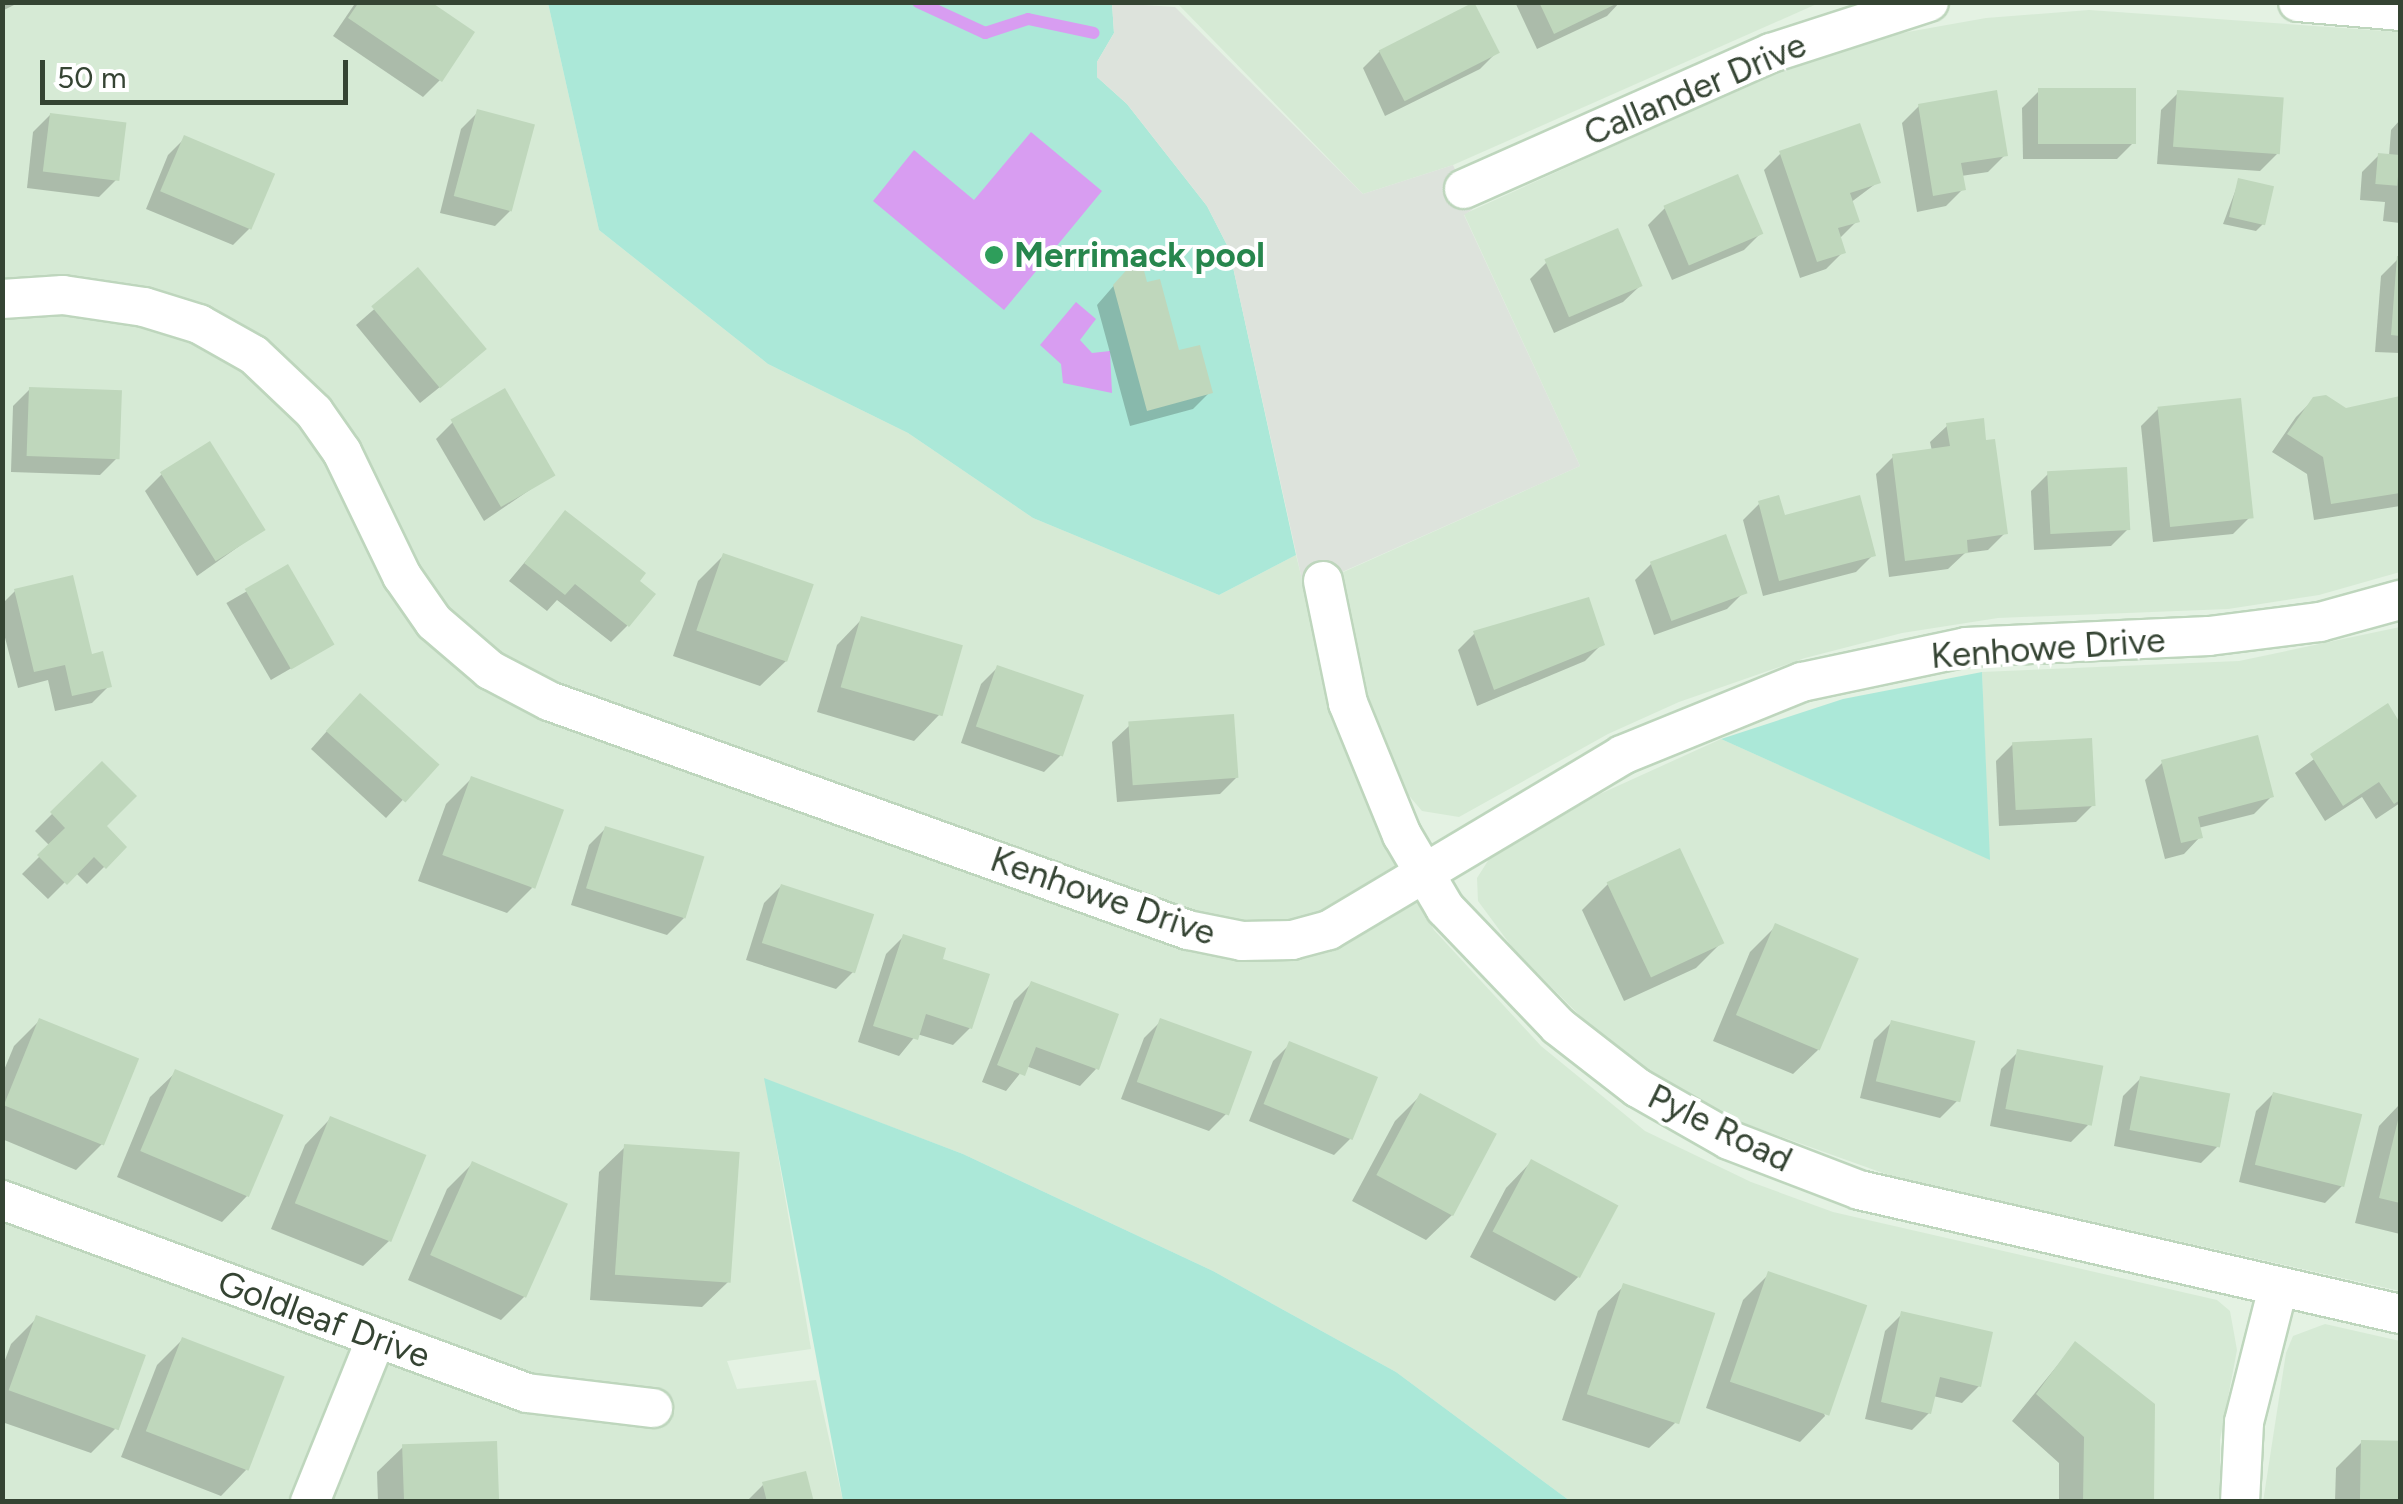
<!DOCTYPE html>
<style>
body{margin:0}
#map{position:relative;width:2403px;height:1504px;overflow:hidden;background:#e4f2e3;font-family:Figtree,sans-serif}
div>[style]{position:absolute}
.residential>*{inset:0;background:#d6ead5}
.green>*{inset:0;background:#abe8d8}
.parking>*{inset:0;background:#dde3dc}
.water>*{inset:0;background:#d89df1}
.shadow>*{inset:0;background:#0003;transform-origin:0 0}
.stream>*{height:12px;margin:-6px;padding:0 6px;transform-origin:6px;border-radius:6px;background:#d89df1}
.building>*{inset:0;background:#bfd7bc;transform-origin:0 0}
.roads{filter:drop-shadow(2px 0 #bed6bd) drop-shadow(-2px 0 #bed6bd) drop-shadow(0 2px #bed6bd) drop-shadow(0 -2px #bed6bd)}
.street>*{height:38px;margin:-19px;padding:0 19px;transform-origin:19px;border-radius:19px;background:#fff}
.dots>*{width:28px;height:28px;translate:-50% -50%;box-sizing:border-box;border:5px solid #fff;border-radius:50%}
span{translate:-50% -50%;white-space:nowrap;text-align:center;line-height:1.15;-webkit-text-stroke:8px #fff;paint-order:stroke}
.street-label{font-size:35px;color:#354433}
.leisure-label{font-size:35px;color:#27864d;font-weight:700}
.left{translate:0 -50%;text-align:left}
.frame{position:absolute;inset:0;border:5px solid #354433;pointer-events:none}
.scale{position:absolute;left:40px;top:60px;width:308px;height:45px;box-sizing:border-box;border:5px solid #354433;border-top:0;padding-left:12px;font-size:30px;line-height:35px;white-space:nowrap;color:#354433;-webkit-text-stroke:8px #fff;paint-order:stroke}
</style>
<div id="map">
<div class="residential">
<div style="clip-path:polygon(1176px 2px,1819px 3px,1453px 165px,1363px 194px)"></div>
<div style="clip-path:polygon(3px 3px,548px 3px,599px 230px,768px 364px,908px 433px,1033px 518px,1219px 595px,1296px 555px,1334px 708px,1382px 831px,1434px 930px,1541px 1046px,1645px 1131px,1751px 1182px,1833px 1212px,2217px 1300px,2230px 1311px,2237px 1350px,2220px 1440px,2220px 1501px,1570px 1501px,1396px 1372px,1213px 1271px,963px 1154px,765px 1079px,811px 1349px,727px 1361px,737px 1389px,816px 1380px,843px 1501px,3px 1502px)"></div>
<div style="clip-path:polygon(2089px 10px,2400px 32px,2400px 572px,2319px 595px,2228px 609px,1998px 618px,1902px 633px,1805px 658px,1679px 702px,1608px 734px,1459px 817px,1422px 811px,1405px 791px,1365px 692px,1339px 574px,1580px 466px,1464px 214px,1762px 79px,1885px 36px,1986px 18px)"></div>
<div style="clip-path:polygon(2400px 627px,2400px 1291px,1894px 1177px,1735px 1120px,1665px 1082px,1589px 1025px,1512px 947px,1478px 901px,1477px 878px,1491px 856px,1600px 794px,1721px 739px,1989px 859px,1982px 672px,2239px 661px)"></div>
<div style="clip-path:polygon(2325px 1324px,2400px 1341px,2400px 1501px,2263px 1502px,2286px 1353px,2293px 1336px)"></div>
</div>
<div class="green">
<div style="clip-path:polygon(548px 3px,1112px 3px,1114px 33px,1097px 62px,1097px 77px,1127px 104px,1207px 206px,1229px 249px,1296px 555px,1219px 595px,1033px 518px,908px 433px,768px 364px,599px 230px)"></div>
<div style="clip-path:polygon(1982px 672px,1990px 860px,1721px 739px,1843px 699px)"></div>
<div style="clip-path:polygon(764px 1078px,963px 1154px,1213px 1271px,1396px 1372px,1570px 1501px,843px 1501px)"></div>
</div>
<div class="parking">
<div style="clip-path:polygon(1112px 3px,1175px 7px,1363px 194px,1453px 165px,1473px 209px,1464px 215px,1580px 466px,1304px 589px,1229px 249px,1207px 206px,1127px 104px,1097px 77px,1097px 62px,1114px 33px)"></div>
</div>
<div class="water">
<div style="clip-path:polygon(1031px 132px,1102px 191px,1004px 310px,873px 201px,914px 150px,974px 200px)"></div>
<div style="clip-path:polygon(1076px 302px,1096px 319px,1080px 340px,1092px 353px,1110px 351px,1112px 393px,1063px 383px,1061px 364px,1040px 345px)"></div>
</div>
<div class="shadow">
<div style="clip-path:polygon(2px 2px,20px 2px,2px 11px)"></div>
<div style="clip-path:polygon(356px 2px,427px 2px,440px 80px,423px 97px,333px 36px)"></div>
<div style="clip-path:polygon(1515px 2px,1620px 2px,1607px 16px,1537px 49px)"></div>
<div style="clip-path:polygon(1380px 51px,1497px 52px,1480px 69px,1385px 116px,1363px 68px)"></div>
<div style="clip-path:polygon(2039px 91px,2134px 142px,2117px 159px,2023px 159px,2022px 108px)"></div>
<div style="clip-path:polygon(2178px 93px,2277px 154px,2260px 171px,2157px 164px,2161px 110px)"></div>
<div style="clip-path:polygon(1919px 106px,2005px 155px,1988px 172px,1961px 176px,1963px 189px,1946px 206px,1917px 212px,1902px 123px)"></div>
<div style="clip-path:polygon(478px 112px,512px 209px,495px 226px,440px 213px,461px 129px)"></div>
<div style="clip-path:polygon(50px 115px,116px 180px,99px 197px,27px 188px,33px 132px)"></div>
<div style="clip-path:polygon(2400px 120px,2400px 223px,2383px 221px,2385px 202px,2360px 200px,2362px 172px,2379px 155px,2389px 156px,2391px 130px)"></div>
<div style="clip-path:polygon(185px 138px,250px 228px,233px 245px,146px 209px,168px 155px)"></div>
<div style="clip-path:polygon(1781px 153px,1878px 182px,1850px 203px,1857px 221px,1839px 239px,1843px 252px,1826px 269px,1800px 278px,1764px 170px)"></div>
<div style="clip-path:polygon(2239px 181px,2264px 223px,2256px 231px,2223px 224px)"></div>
<div style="clip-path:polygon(1665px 208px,1761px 233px,1744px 250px,1672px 280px,1648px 225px)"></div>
<div style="clip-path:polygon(2398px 259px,2400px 353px,2375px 352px,2381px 276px)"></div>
<div style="clip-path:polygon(1547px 262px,1640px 286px,1623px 302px,1554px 333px,1530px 279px)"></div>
<div style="clip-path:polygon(418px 271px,466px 366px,420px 403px,356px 325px)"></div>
<div style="clip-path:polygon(1123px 275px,1145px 285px,1177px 353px,1210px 392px,1193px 409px,1130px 426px,1097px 305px)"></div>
<div style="clip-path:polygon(30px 389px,117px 458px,100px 475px,11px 472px,13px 406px)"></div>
<div style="clip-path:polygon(2400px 398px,2400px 506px,2314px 520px,2307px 474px,2272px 452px,2296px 417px,2314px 399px,2345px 410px)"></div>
<div style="clip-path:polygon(2158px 409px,2250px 517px,2233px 534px,2153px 542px,2141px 426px)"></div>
<div style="clip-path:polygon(453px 422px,553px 474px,484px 521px,436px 439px)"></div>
<div style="clip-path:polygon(1948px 425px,2005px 533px,1988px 550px,1965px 553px,1948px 569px,1889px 577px,1876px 474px,1893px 457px,1932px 451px,1930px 442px)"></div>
<div style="clip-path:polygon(162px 474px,262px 530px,197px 576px,145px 491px)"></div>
<div style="clip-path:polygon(2048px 474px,2128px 529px,2111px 546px,2034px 550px,2031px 491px)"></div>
<div style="clip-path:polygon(1760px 503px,1783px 518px,1873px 555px,1856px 572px,1763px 596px,1743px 520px)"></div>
<div style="clip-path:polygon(566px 513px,636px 581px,627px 626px,611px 642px,557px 600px,547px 611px,509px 581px)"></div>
<div style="clip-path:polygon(723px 556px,786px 661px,760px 686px,673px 656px,698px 581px)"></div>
<div style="clip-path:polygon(1652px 563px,1744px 592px,1727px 609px,1654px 635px,1635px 580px)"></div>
<div style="left:287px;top:568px;width:89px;height:70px;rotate:60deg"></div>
<div style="clip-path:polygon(15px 591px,90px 656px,109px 686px,92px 703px,55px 711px,48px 680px,18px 688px,2px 626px,2px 604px)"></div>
<div style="clip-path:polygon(862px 619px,939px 715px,914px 741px,817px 712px,837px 645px)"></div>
<div style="clip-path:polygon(1475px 633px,1602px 644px,1585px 661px,1477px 706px,1458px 650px)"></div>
<div style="clip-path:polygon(998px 667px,1061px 755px,1044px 772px,961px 743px,981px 684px)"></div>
<div style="clip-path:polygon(2387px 706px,2400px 727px,2400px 803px,2376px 819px,2362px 797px,2325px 821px,2295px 773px)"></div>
<div style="clip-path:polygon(343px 713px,435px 765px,386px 818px,311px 749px)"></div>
<div style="clip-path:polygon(1129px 726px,1237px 777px,1220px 794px,1117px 802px,1112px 742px)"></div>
<div style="clip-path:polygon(2013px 744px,2093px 805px,2076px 822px,1999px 826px,1996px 761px)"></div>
<div style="clip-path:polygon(2162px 763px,2271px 797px,2254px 814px,2198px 828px,2200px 837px,2184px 854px,2165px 859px,2145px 780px)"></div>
<div style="clip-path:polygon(102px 764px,103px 826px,124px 847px,87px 884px,75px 872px,48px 899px,22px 874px,50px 846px,35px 831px)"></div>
<div style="clip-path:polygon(472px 778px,532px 888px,507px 913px,418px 881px,446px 804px)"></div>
<div style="clip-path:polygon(606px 828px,684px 918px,667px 935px,571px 905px,589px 845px)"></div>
<div style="clip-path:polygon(1608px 884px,1721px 943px,1696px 968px,1624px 1001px,1582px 910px)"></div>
<div style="clip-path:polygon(781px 886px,853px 972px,836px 989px,746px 960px,764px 903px)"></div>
<div style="clip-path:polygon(1776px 926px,1819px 1049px,1793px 1074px,1713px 1041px,1750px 952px)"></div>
<div style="clip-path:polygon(903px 937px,940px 961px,970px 1028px,953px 1045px,917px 1034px,899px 1056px,858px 1042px,886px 954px)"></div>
<div style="clip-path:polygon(1031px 984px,1096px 1069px,1080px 1086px,1026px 1066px,1006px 1091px,982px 1082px,1014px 1001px)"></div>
<div style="clip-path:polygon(40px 1020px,102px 1144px,76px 1170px,2px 1139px,2px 1075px,14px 1046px)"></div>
<div style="clip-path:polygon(1161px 1021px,1226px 1114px,1209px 1131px,1121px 1099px,1144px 1038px)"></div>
<div style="clip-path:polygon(1891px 1023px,1957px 1101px,1940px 1118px,1860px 1098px,1874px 1040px)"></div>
<div style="clip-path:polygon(1290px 1044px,1351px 1138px,1334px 1155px,1249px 1121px,1273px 1061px)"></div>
<div style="clip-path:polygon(2018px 1052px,2088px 1125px,2071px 1142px,1990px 1126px,2001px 1069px)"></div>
<div style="clip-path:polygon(176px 1072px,247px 1196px,222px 1222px,117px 1177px,150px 1097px)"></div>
<div style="clip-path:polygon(2140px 1079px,2218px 1146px,2201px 1163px,2114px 1146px,2123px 1096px)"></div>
<div style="clip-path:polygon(2273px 1094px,2342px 1186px,2325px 1203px,2239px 1182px,2256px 1111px)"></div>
<div style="clip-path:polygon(1420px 1096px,1452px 1215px,1426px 1240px,1352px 1201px,1395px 1121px)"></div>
<div style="clip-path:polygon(2400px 1104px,2400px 1234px,2355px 1223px,2379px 1126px)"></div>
<div style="clip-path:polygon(330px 1119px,389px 1241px,363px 1266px,271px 1229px,305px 1145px)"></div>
<div style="clip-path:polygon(625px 1147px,728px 1282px,702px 1307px,590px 1300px,599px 1172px)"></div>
<div style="clip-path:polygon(1531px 1162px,1580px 1275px,1555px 1301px,1470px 1257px,1506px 1188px)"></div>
<div style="clip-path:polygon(472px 1164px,526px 1295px,501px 1320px,408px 1280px,447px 1189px)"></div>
<div style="clip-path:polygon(1769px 1274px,1825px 1416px,1800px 1442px,1706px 1408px,1743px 1300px)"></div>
<div style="clip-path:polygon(1624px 1286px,1675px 1423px,1649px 1448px,1562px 1420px,1598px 1311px)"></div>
<div style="clip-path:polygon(1902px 1314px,1979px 1386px,1962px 1403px,1933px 1396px,1929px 1413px,1912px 1430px,1865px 1419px,1885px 1331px)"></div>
<div style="clip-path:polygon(37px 1318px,116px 1428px,91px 1453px,2px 1422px,2px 1368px,11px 1344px)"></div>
<div style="clip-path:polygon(182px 1340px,246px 1470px,221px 1496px,121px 1457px,157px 1365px)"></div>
<div style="clip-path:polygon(2075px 1344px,2152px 1502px,2059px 1502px,2059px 1463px,2012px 1421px)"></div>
<div style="clip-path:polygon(2362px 1442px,2400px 1444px,2400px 1502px,2335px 1502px,2336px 1468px)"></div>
<div style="clip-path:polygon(403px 1447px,497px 1502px,378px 1502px,377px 1472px)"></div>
<div style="clip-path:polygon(763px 1485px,811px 1502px,746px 1502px)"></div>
</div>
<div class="stream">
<div style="left:918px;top:2px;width:74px;rotate:24.8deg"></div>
<div style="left:985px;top:33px;width:45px;rotate:-18deg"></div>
<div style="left:1028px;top:19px;width:67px;rotate:12deg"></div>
</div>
<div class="building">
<div style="clip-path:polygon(359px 2px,431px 2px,475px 32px,442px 82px,348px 18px)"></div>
<div style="left:1474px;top:2px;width:57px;height:107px;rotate:63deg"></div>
<div style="clip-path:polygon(1539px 2px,1620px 2px,1554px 34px)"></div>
<div style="left:2038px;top:88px;width:98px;height:56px"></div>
<div style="clip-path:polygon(1997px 90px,2008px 156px,1961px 163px,1966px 190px,1933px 196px,1918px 104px)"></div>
<div style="left:2177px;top:90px;width:107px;height:57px;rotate:4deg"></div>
<div style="left:477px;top:109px;width:60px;height:90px;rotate:15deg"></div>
<div style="left:50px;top:113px;width:77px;height:59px;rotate:7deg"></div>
<div style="clip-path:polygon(1860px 123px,1881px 183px,1850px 193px,1860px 222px,1838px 228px,1846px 253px,1817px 262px,1779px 151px)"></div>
<div style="left:184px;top:135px;width:99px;height:61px;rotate:23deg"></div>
<div style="left:2378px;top:153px;width:22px;height:31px;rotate:5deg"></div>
<div style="left:1738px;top:174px;width:65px;height:81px;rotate:67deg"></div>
<div style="left:2238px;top:178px;width:37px;height:40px;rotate:13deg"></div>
<div style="left:1618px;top:228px;width:63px;height:80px;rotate:67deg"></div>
<div style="clip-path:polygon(1140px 255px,1147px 282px,1160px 279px,1179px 350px,1200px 345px,1213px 393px,1147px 411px,1113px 285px)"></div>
<div style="clip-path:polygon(2397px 256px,2400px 256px,2400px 336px,2391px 335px)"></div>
<div style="left:418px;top:267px;width:107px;height:61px;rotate:50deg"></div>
<div style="left:29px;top:387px;width:93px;height:69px;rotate:2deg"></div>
<div style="left:505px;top:388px;width:101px;height:63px;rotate:60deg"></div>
<div style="clip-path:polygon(2326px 395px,2346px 408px,2400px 396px,2400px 493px,2331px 504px,2323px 457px,2287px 434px,2313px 397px)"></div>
<div style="left:2241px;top:398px;width:121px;height:84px;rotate:84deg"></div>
<div style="clip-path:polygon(1984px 418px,1986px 440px,1995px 439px,2008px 534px,1967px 540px,1968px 553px,1905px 561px,1892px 454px,1950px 446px,1946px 423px)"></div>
<div style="left:210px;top:441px;width:105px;height:59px;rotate:58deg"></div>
<div style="left:2127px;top:467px;width:63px;height:80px;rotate:87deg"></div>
<div style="clip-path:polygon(1779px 495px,1785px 515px,1860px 495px,1876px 556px,1779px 581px,1758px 501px)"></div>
<div style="clip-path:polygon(565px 510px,646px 573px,640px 581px,656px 594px,629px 627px,575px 584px,565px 595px,524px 563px)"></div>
<div style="left:1726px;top:534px;width:63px;height:81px;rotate:70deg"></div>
<div style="left:723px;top:553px;width:96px;height:82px;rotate:19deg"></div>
<div style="left:288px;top:564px;width:93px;height:50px;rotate:60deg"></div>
<div style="clip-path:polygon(73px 575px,92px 654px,103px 651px,112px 687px,72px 696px,65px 665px,34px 672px,14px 589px)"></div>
<div style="clip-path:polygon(1589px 597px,1605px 645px,1494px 690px,1473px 631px)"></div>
<div style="left:861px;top:616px;width:106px;height:74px;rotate:16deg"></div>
<div style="left:997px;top:665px;width:92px;height:65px;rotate:19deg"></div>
<div style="left:360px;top:693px;width:107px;height:51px;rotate:42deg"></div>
<div style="clip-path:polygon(2388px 703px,2400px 723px,2400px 800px,2394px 804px,2379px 782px,2343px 806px,2310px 754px)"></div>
<div style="left:1234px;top:714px;width:64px;height:106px;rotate:86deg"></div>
<div style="clip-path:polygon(2258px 735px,2274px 797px,2198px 817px,2203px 838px,2181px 843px,2161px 760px)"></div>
<div style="left:2092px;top:738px;width:68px;height:80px;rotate:87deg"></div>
<div style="clip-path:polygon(102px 761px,137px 796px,107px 826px,127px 847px,106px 869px,94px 857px,67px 885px,37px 855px,65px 828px,50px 812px)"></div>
<div style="left:471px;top:776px;width:99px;height:84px;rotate:20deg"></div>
<div style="left:605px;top:826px;width:104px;height:65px;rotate:17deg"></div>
<div style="left:1680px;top:848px;width:105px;height:81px;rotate:65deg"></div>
<div style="left:781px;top:884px;width:98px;height:62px;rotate:18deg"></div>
<div style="left:1775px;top:923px;width:91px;height:100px;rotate:23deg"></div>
<div style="clip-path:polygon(903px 934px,946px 948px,943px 959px,990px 974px,972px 1029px,926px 1014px,918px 1040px,873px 1026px)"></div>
<div style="clip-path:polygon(1031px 981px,1119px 1014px,1099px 1070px,1036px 1047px,1025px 1076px,997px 1065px)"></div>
<div style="left:39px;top:1018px;width:108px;height:94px;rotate:22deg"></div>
<div style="left:1160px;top:1018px;width:98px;height:68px;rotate:20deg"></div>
<div style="left:1891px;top:1020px;width:87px;height:63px;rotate:14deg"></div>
<div style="left:1289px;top:1041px;width:96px;height:68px;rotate:22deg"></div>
<div style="left:2017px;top:1049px;width:88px;height:61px;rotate:11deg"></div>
<div style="left:175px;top:1069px;width:118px;height:89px;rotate:23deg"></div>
<div style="left:2140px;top:1076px;width:92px;height:55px;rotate:11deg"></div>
<div style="left:2273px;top:1092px;width:92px;height:75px;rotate:14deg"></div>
<div style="left:1420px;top:1093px;width:87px;height:93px;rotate:28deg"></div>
<div style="left:330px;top:1116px;width:104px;height:94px;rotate:22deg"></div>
<div style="clip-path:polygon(2399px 1116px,2400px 1116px,2400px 1203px,2379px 1198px)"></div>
<div style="left:624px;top:1144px;width:116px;height:131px;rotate:4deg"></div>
<div style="left:1531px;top:1159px;width:99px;height:82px;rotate:28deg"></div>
<div style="left:472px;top:1161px;width:105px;height:103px;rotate:24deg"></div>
<div style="left:1768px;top:1271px;width:105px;height:117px;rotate:19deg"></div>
<div style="left:1623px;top:1283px;width:97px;height:117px;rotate:18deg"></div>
<div style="clip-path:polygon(1901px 1311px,1993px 1332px,1981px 1387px,1940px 1377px,1931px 1414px,1881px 1402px)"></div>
<div style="left:36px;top:1315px;width:117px;height:80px;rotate:20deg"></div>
<div style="left:182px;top:1337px;width:110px;height:101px;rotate:21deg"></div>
<div style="clip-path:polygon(2075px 1341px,2155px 1404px,2154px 1502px,2083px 1502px,2084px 1437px,2036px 1394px)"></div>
<div style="left:2361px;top:1440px;width:39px;height:62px;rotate:1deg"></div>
<div style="left:497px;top:1441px;width:61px;height:95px;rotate:88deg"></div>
<div style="clip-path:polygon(806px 1471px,814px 1502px,767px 1502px,762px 1482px)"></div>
</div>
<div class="roads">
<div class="street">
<div style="left:2298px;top:2px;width:102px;rotate:5deg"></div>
<div style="left:1464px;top:189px;width:336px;rotate:-23.9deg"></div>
<div style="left:1771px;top:53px;width:166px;rotate:-17.9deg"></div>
<div style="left:2px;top:299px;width:61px;rotate:-3.8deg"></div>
<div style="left:63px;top:295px;width:82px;rotate:8.4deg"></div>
<div style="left:144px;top:307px;width:58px;rotate:17.2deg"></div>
<div style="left:199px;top:324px;width:63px;rotate:29.4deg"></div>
<div style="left:254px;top:355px;width:83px;rotate:43.5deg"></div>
<div style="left:314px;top:412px;width:49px;rotate:55deg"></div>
<div style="left:342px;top:452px;width:138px;rotate:64.2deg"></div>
<div style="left:402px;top:576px;width:56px;rotate:55.2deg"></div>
<div style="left:434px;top:622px;width:74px;rotate:40.6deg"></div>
<div style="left:490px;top:670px;width:67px;rotate:27.7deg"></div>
<div style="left:549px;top:701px;width:679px;rotate:19.72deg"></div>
<div style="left:1188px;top:930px;width:55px;rotate:11.5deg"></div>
<div style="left:1242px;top:941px;width:50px;rotate:-1.1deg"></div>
<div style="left:1292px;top:940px;width:38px;rotate:-15deg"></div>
<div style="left:1329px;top:930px;width:341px;rotate:-30.8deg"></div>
<div style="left:1622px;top:755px;width:194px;rotate:-22.1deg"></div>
<div style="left:1802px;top:682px;width:168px;rotate:-12deg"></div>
<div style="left:1966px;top:647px;width:243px;rotate:-2.6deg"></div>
<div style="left:2209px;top:636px;width:112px;rotate:-7.2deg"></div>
<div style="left:2320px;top:622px;width:83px;rotate:-15.4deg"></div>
<div style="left:1323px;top:581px;width:125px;rotate:78.4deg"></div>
<div style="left:1348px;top:703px;width:143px;rotate:67.8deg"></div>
<div style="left:1402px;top:835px;width:85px;rotate:59.5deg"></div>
<div style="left:1445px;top:908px;width:163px;rotate:46.2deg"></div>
<div style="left:1558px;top:1026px;width:101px;rotate:37.8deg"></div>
<div style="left:1638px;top:1088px;width:105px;rotate:29.7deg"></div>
<div style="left:1729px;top:1140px;width:139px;rotate:21deg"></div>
<div style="left:1859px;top:1190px;width:555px;rotate:12.91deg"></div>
<div style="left:2px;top:1200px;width:559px;rotate:20.18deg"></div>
<div style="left:527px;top:1393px;width:127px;rotate:6.8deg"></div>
<div style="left:310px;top:1502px;width:176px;rotate:-68deg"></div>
<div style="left:2240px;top:1502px;width:80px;rotate:-87.1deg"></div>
<div style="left:2244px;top:1422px;width:138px;rotate:-75.8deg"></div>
</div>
</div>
<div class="dots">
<div style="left:994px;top:255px;background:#2e9e5b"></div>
</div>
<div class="street-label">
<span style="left:1695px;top:89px;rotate:-23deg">Callander Drive</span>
<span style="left:2048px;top:648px;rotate:-4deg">Kenhowe Drive</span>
<span style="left:1103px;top:896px;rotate:19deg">Kenhowe Drive</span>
<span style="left:1720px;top:1128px;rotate:26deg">Pyle Road</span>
<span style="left:324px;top:1319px;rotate:20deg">Goldleaf Drive</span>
</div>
<div class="leisure-label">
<span class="left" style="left:1014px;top:255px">Merrimack pool</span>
</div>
<div class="frame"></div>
<div class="scale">50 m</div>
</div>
